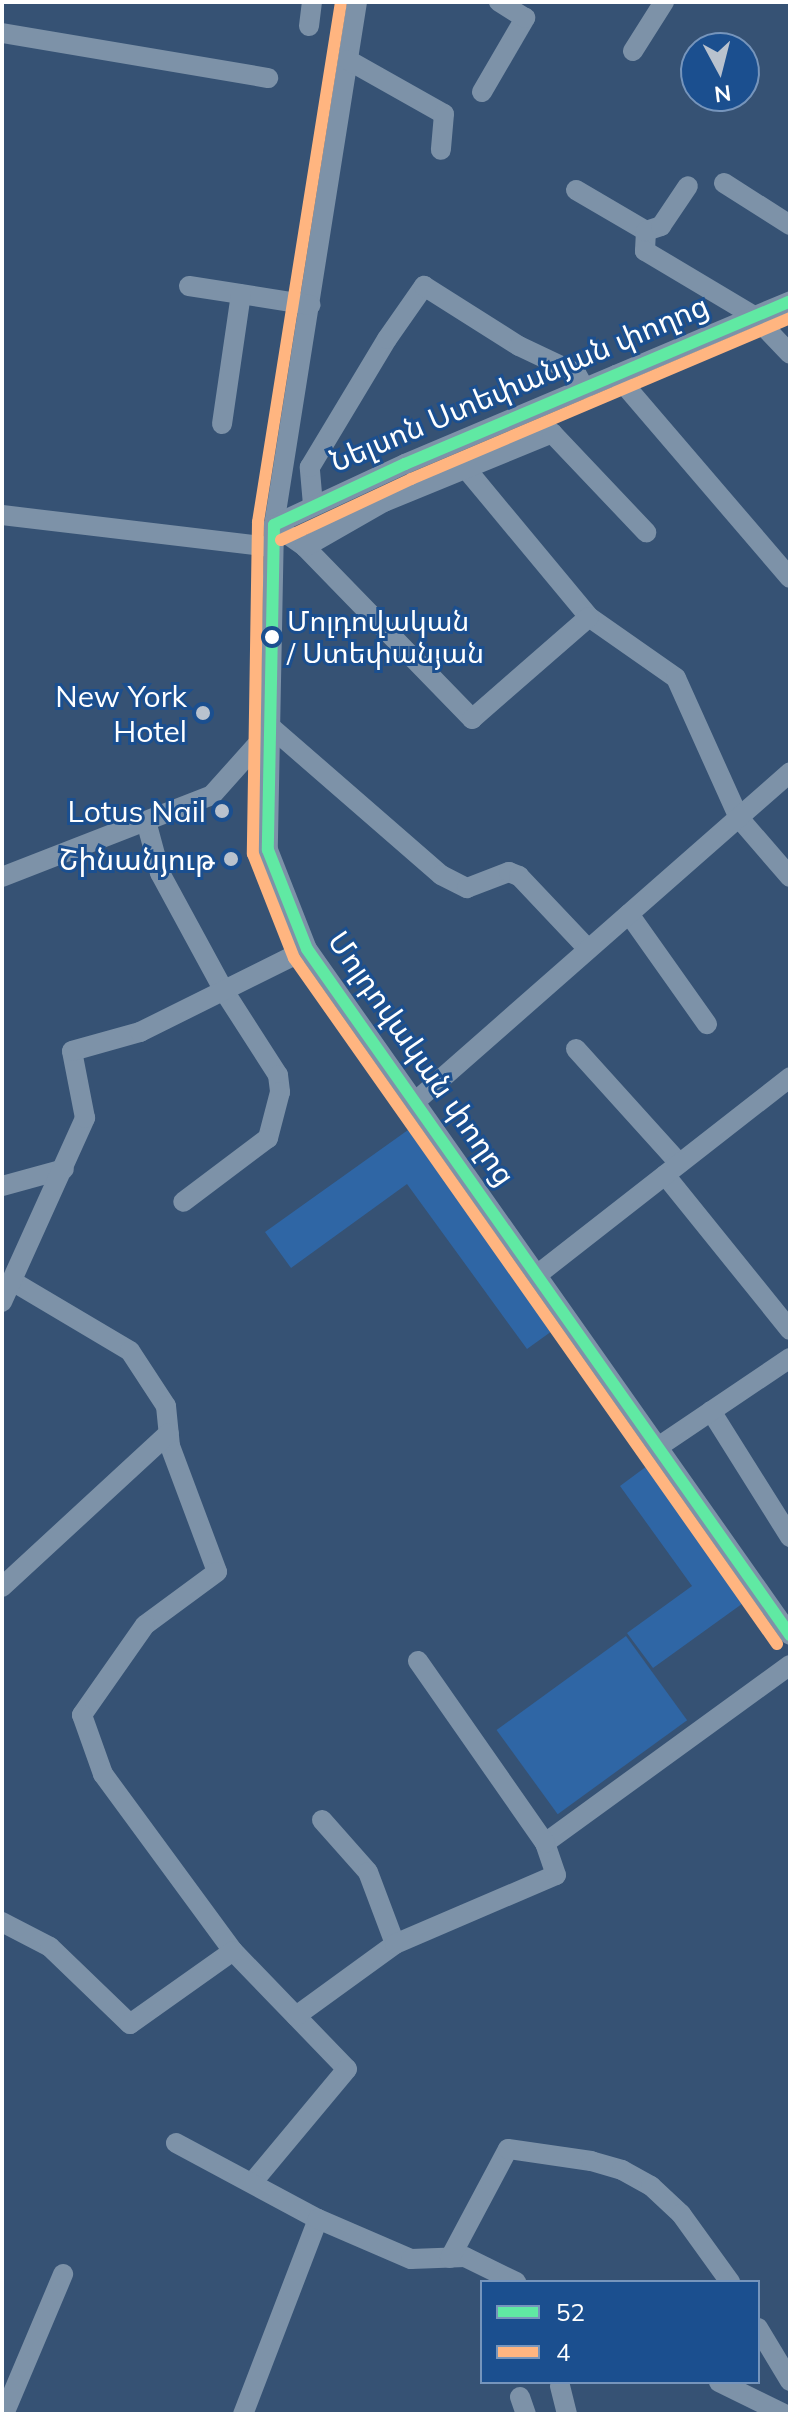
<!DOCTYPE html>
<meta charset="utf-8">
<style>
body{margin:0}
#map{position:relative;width:792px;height:2416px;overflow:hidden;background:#365274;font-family:Mulish,"Noto Sans Armenian",sans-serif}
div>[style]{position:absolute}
.green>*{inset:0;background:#2f66a5;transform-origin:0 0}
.minor>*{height:20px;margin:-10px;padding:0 10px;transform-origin:10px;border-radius:10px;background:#7d92a8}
.bus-1>*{height:12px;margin:-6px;padding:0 6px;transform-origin:6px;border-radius:6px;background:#60e9a3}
.bus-2>*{height:12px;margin:-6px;padding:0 6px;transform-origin:6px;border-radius:6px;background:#ffb580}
.dots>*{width:22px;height:22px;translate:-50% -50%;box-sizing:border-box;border:4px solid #1b4f8f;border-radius:50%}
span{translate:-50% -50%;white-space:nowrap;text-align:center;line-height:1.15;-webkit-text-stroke:6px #1b4f8f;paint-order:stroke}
.bus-label{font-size:28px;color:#fff}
.left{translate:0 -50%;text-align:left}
.street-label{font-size:30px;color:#fff}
.poi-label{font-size:30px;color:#fff}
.right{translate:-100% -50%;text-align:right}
.frame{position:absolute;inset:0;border:4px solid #fff;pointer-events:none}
.legend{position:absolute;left:480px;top:2280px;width:280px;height:104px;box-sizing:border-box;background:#1b4f8f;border:2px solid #7695bc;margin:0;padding:10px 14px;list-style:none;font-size:24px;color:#fff}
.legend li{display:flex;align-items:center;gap:16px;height:40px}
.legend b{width:40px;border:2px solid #7695bc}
.north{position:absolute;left:680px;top:32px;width:80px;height:80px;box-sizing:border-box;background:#1b4f8f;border:2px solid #7695bc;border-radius:50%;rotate:173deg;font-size:22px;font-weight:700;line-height:32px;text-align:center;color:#fff}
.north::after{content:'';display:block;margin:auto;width:28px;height:36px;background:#b9c2ce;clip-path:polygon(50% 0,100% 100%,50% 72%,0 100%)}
</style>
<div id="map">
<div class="green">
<div style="clip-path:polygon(408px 1130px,552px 1331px,527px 1349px,407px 1184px,291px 1268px,265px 1232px)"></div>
<div style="clip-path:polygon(647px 1466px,746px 1601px,653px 1668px,627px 1633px,692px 1586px,620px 1486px)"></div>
<div style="left:626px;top:1636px;width:104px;height:160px;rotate:54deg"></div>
</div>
<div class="minor">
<div style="left:357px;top:2px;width:530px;rotate:99.02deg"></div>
<div style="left:274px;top:525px;width:325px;rotate:91.1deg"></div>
<div style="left:268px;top:850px;width:106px;rotate:68.5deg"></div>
<div style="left:307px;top:949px;width:839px;rotate:54.85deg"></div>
<div style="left:309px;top:26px;width:24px;rotate:-83deg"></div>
<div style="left:2px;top:33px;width:270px;rotate:9.6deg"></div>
<div style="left:633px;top:51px;width:58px;rotate:-57.7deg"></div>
<div style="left:348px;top:60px;width:110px;rotate:29.4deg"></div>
<div style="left:444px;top:114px;width:36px;rotate:95deg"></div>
<div style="left:482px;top:92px;width:86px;rotate:-59.8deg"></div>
<div style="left:525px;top:18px;width:31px;rotate:-148deg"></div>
<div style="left:724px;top:183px;width:78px;rotate:32.5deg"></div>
<div style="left:576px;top:190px;width:81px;rotate:30.4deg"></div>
<div style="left:646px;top:231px;width:20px;rotate:93deg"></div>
<div style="left:645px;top:251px;width:127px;rotate:30.8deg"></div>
<div style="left:754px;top:316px;width:52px;rotate:46.5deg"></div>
<div style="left:646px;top:231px;width:16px;rotate:-18deg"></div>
<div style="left:661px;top:226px;width:48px;rotate:-56deg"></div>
<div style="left:189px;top:286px;width:123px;rotate:8.9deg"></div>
<div style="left:616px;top:375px;width:267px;rotate:49.4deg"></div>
<div style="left:222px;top:424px;width:131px;rotate:-81.7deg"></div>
<div style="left:467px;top:470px;width:191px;rotate:50.3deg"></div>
<div style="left:589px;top:617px;width:106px;rotate:35deg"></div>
<div style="left:676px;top:678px;width:154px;rotate:65.8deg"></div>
<div style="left:739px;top:818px;width:78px;rotate:49.2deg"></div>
<div style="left:313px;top:505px;width:38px;rotate:-95deg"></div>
<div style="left:310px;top:467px;width:149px;rotate:-59deg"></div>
<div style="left:387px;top:339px;width:65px;rotate:-55.1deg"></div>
<div style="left:424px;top:286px;width:112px;rotate:32.3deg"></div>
<div style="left:519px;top:346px;width:63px;rotate:25.3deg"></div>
<div style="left:576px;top:373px;width:18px;rotate:61deg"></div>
<div style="left:2px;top:515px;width:271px;rotate:6.8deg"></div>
<div style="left:274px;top:525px;width:145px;rotate:-25deg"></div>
<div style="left:405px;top:464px;width:418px;rotate:-22.9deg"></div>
<div style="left:274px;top:525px;width:38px;rotate:35deg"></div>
<div style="left:305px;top:547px;width:240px;rotate:45.8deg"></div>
<div style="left:472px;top:719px;width:155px;rotate:-41.1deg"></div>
<div style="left:305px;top:547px;width:91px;rotate:-29.7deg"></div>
<div style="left:384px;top:502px;width:182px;rotate:-22.3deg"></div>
<div style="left:552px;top:433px;width:137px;rotate:46.5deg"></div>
<div style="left:146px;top:821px;width:54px;rotate:74.9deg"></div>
<div style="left:160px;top:873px;width:134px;rotate:61.5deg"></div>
<div style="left:224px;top:991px;width:100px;rotate:57.3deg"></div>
<div style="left:278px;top:1075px;width:17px;rotate:83deg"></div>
<div style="left:280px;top:1092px;width:48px;rotate:104.6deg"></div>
<div style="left:268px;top:1138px;width:106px;rotate:143deg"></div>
<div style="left:2px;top:877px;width:225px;rotate:-21.3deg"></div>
<div style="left:212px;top:795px;width:90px;rotate:-48.2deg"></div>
<div style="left:272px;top:728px;width:224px;rotate:41deg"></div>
<div style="left:441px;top:875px;width:29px;rotate:27deg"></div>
<div style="left:467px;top:888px;width:45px;rotate:-20.9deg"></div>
<div style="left:509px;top:872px;width:11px;rotate:22deg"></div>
<div style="left:519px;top:876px;width:100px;rotate:46.6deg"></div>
<div style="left:629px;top:914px;width:135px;rotate:54.7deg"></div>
<div style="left:576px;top:1049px;width:154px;rotate:47.9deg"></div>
<div style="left:416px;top:1101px;width:498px;rotate:-41.3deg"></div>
<div style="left:665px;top:1175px;width:199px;rotate:51.1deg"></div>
<div style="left:2px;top:1186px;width:64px;rotate:-15.3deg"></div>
<div style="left:537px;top:1275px;width:321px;rotate:-38deg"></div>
<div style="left:12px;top:1281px;width:137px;rotate:30.7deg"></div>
<div style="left:130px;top:1351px;width:66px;rotate:56.8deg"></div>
<div style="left:166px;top:1406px;width:40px;rotate:84.3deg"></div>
<div style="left:170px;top:1446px;width:134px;rotate:69.5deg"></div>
<div style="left:217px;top:1572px;width:89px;rotate:143.6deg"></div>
<div style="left:145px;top:1625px;width:110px;rotate:125deg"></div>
<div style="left:82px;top:1715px;width:63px;rotate:70.4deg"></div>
<div style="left:103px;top:1774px;width:220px;rotate:53.7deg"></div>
<div style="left:233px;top:1951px;width:164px;rotate:46deg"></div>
<div style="left:347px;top:2069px;width:148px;rotate:129.8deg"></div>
<div style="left:2px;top:1302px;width:202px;rotate:-65.7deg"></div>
<div style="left:85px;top:1118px;width:68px;rotate:-101deg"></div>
<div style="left:72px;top:1051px;width:71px;rotate:-15.6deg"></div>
<div style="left:140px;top:1032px;width:186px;rotate:-26.4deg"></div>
<div style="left:711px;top:1411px;width:149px;rotate:57.9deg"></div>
<div style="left:658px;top:1447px;width:159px;rotate:-34deg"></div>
<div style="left:2px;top:1587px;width:227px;rotate:-42.7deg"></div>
<div style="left:322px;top:1820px;width:69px;rotate:48.5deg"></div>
<div style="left:368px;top:1872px;width:77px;rotate:69.4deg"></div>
<div style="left:545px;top:1843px;width:303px;rotate:-36deg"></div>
<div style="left:2px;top:1922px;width:54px;rotate:27.5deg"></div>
<div style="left:50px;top:1947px;width:111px;rotate:43.9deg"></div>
<div style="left:130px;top:2024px;width:126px;rotate:-35.3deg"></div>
<div style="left:296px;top:2016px;width:122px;rotate:-36deg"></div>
<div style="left:395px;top:1944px;width:175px;rotate:-23.2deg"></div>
<div style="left:556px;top:1875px;width:34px;rotate:-109deg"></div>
<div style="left:545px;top:1843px;width:222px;rotate:-124.9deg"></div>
<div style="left:176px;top:2143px;width:161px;rotate:28.2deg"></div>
<div style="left:318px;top:2219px;width:209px;rotate:111deg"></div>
<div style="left:318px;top:2219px;width:101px;rotate:23.3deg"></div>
<div style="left:411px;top:2259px;width:54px;rotate:-2.1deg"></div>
<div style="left:465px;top:2257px;width:57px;rotate:26.1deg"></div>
<div style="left:450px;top:2258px;width:123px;rotate:-62deg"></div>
<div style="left:508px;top:2149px;width:84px;rotate:8.2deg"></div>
<div style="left:591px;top:2161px;width:32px;rotate:16deg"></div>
<div style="left:622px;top:2170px;width:33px;rotate:29deg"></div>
<div style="left:651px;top:2186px;width:41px;rotate:43deg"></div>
<div style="left:681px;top:2214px;width:84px;rotate:54.2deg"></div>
<div style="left:758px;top:2328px;width:62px;rotate:58.9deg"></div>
<div style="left:719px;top:2382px;width:72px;rotate:26.2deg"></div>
<div style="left:560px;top:2386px;width:29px;rotate:76deg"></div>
<div style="left:520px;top:2397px;width:18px;rotate:71deg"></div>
<div style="left:4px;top:2414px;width:152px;rotate:-67.1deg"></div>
</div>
<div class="bus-1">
<div style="left:274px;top:525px;width:325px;rotate:91.1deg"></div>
<div style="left:268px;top:850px;width:106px;rotate:68.5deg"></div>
<div style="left:307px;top:949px;width:839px;rotate:54.85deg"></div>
<div style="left:274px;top:525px;width:145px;rotate:-25deg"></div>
<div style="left:405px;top:464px;width:418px;rotate:-22.9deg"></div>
</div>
<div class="bus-2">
<div style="left:341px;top:2px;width:527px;rotate:99.07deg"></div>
<div style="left:258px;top:522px;width:332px;rotate:90.9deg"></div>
<div style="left:253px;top:854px;width:112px;rotate:68.5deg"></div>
<div style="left:294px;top:958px;width:839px;rotate:54.85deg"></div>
<div style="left:281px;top:540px;width:144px;rotate:-25.1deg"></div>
<div style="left:411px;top:479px;width:412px;rotate:-23deg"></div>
</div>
<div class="dots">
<div style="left:272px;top:637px;background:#fff"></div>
<div style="left:203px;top:713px;background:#b9c2ce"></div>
<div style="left:222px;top:811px;background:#b9c2ce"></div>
<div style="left:231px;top:859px;background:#b9c2ce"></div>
</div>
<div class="bus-label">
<span class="left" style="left:287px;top:637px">Մոլդովական<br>/ Ստեփանյան</span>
</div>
<div class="street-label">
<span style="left:519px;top:383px;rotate:-23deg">Նելսոն Ստեփանյան փողոց</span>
<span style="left:422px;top:1058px;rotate:55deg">Մոլդովական փողոց</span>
</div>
<div class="poi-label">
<span class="right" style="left:187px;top:713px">New York<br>Hotel</span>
<span class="right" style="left:206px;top:811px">Lotus Nail</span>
<span class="right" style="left:215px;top:859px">Շինանյութ</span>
</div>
<div class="frame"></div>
<ul class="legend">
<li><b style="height:10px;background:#60e9a3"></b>52</li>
<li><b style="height:10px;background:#ffb580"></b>4</li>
</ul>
<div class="north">N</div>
</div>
